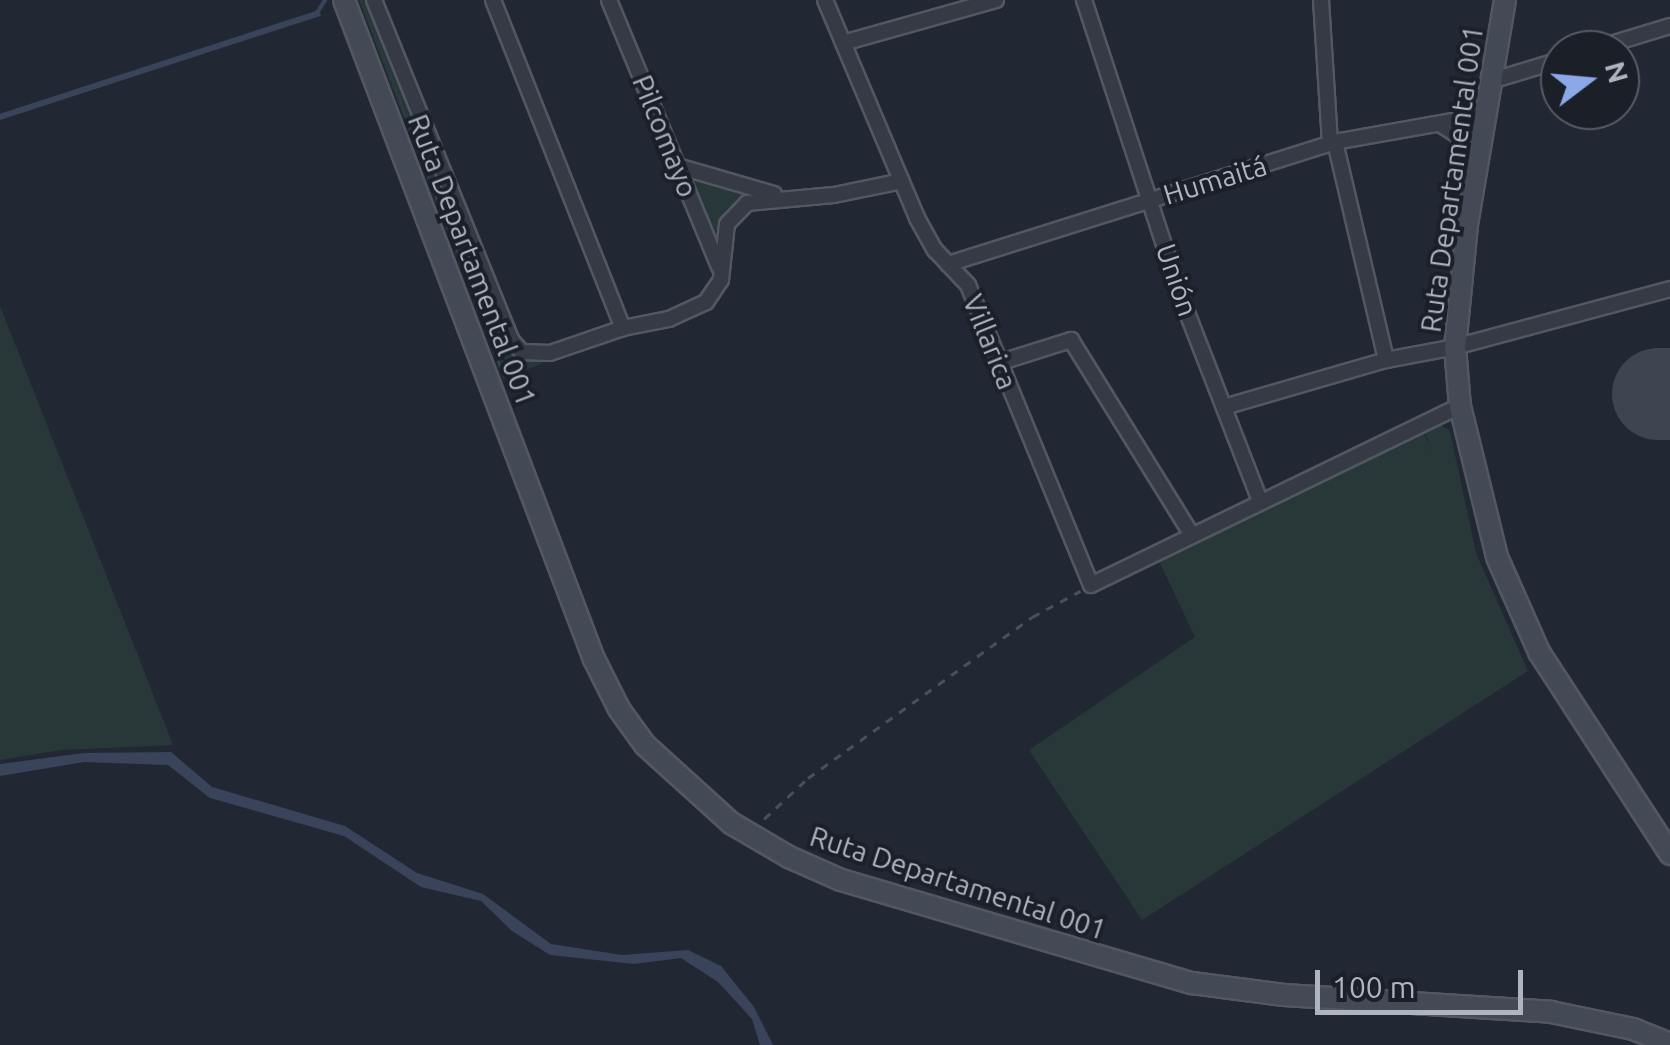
<!DOCTYPE html>
<meta charset="utf-8">
<style>
body{margin:0}
#map{position:relative;width:1670px;height:1045px;overflow:hidden;background:#222833;font-family:Ubuntu,sans-serif}
div>[style]{position:absolute}
.green>*{inset:0;background:#283738}
.water>*{inset:0;background:#39445b;transform-origin:0 0}
.stream>*{height:4px;margin:-2px;padding:0 2px;transform-origin:2px;border-radius:2px;background:#39445b}
.runway>*{height:92px;margin:-46px;padding:0 46px;transform-origin:46px;border-radius:46px;background:#3e4450}
.path>*{height:2.5px;margin-top:-1.25px;transform-origin:0;background:repeating-linear-gradient(90deg,#455256 0 8px,transparent 0 16px)}
.roads{filter:drop-shadow(2px 0 #525762) drop-shadow(-2px 0 #525762) drop-shadow(0 2px #525762) drop-shadow(0 -2px #525762)}
.street>*{height:14px;margin:-7px;padding:0 7px;transform-origin:7px;border-radius:7px;background:#353a44}
.secondary>*{height:20px;margin:-10px;padding:0 10px;transform-origin:10px;border-radius:10px;background:#444956}
span{translate:-50% -50%;white-space:nowrap;text-align:center;line-height:1.15;-webkit-text-stroke:8px #1a1f28;paint-order:stroke}
.street-label{font-size:28px;color:#afb4c1}
.north{position:absolute;left:1540px;top:30px;width:100px;height:100px;box-sizing:border-box;background:#1a1f28;border:2px solid #565b65;border-radius:50%;rotate:74deg;font-size:28px;font-weight:700;line-height:40px;text-align:center;color:#afb4c1}
.north::after{content:'';display:block;margin:auto;width:35px;height:45px;background:#8ca8e9;clip-path:polygon(50% 0,100% 100%,50% 72%,0 100%)}
.scale{position:absolute;left:1315px;top:970px;width:208px;height:45px;box-sizing:border-box;border:5px solid #afb4c1;border-top:0;padding-left:12px;font-size:30px;line-height:35px;white-space:nowrap;color:#afb4c1;-webkit-text-stroke:8px #1a1f28;paint-order:stroke}
</style>
<div id="map">
<div class="green">
<div style="clip-path:polygon(359px 0,367px 0,503px 340px,515px 357px,544px 363px,503px 379px)"></div>
<div style="clip-path:polygon(691px 175px,757px 195px,740px 198px,726px 210px,717px 241px)"></div>
<div style="clip-path:polygon(0 306px,96px 549px,173px 745px,62px 750px,0 760px)"></div>
<div style="clip-path:polygon(1441px 425px,1450px 431px,1476px 553px,1528px 671px,1142px 920px,1029px 750px,1195px 637px,1159px 561px,1423px 432px,1432px 451px,1424px 431px)"></div>
</div>
<div class="water">
<div style="clip-path:polygon(362px 0,505px 376px,503px 377px)"></div>
<div style="left:319px;top:10px;width:6px;height:347px;rotate:72deg"></div>
<div style="clip-path:polygon(171px 752px,212px 787px,345px 826px,417px 873px,483px 894px,551px 944px,622px 955px,688px 950px,721px 966px,754px 1007px,773px 1045px,760px 1045px,752px 1019px,718px 982px,681px 958px,634px 964px,550px 955px,512px 931px,481px 901px,421px 887px,344px 836px,210px 798px,168px 765px,84px 762px,0 776px,0 764px,84px 753px)"></div>
</div>
<div class="stream">
<div style="left:317px;top:13px;width:15px;rotate:-58deg"></div>
</div>
<div class="runway">
<div style="left:1658px;top:394px;width:12px"></div>
</div>
<div class="path">
<div style="left:764px;top:819px;width:60px;rotate:-43deg"></div>
<div style="left:808px;top:778px;width:276px;rotate:-35.7deg"></div>
<div style="left:1032px;top:617px;width:55px;rotate:-28.4deg"></div>
</div>
<div class="roads">
<div class="street">
<div style="left:374px;top:0;width:368px;rotate:68deg"></div>
<div style="left:512px;top:341px;width:15px;rotate:48deg"></div>
<div style="left:522px;top:352px;width:28px;rotate:2deg"></div>
<div style="left:550px;top:353px;width:77px;rotate:-18.9deg"></div>
<div style="left:623px;top:328px;width:47px;rotate:-11.1deg"></div>
<div style="left:669px;top:319px;width:41px;rotate:-24.7deg"></div>
<div style="left:706px;top:302px;width:27px;rotate:-56deg"></div>
<div style="left:721px;top:280px;width:56px;rotate:-83.9deg"></div>
<div style="left:727px;top:224px;width:29px;rotate:-46deg"></div>
<div style="left:747px;top:203px;width:87px;rotate:-5.3deg"></div>
<div style="left:834px;top:195px;width:69px;rotate:-11.6deg"></div>
<div style="left:493px;top:0;width:353px;rotate:68.4deg"></div>
<div style="left:609px;top:0;width:289px;rotate:67.6deg"></div>
<div style="left:825px;top:0;width:237px;rotate:67.1deg"></div>
<div style="left:917px;top:218px;width:37px;rotate:61deg"></div>
<div style="left:935px;top:250px;width:48px;rotate:46.7deg"></div>
<div style="left:968px;top:285px;width:324px;rotate:67.7deg"></div>
<div style="left:1091px;top:585px;width:410px;rotate:-25.9deg"></div>
<div style="left:1084px;top:0;width:312px;rotate:71.9deg"></div>
<div style="left:1181px;top:297px;width:219px;rotate:68.8deg"></div>
<div style="left:1321px;top:0;width:144px;rotate:86.4deg"></div>
<div style="left:843px;top:43px;width:159px;rotate:-15.7deg"></div>
<div style="left:1591px;top:50px;width:83px;rotate:-16.9deg"></div>
<div style="left:1494px;top:80px;width:69px;rotate:-16.9deg"></div>
<div style="left:1440px;top:124px;width:30px;rotate:33deg"></div>
<div style="left:1465px;top:140px;width:24px;rotate:62deg"></div>
<div style="left:1335px;top:142px;width:224px;rotate:76.8deg"></div>
<div style="left:677px;top:166px;width:101px;rotate:16.1deg"></div>
<div style="left:948px;top:264px;width:406px;rotate:-17.5deg"></div>
<div style="left:1335px;top:142px;width:154px;rotate:-10.1deg"></div>
<div style="left:998px;top:363px;width:77px;rotate:-17.5deg"></div>
<div style="left:1071px;top:340px;width:229px;rotate:58.2deg"></div>
<div style="left:1224px;top:407px;width:169px;rotate:-16.2deg"></div>
<div style="left:1386px;top:360px;width:70px;rotate:-10.7deg"></div>
<div style="left:1455px;top:347px;width:223px;rotate:-15.1deg"></div>
</div>
<div class="secondary">
<div style="left:344px;top:0;width:705px;rotate:69.23deg"></div>
<div style="left:594px;top:659px;width:56px;rotate:63.4deg"></div>
<div style="left:619px;top:709px;width:44px;rotate:54.2deg"></div>
<div style="left:645px;top:745px;width:116px;rotate:42.2deg"></div>
<div style="left:731px;top:823px;width:67px;rotate:30.4deg"></div>
<div style="left:789px;top:857px;width:57px;rotate:23.9deg"></div>
<div style="left:841px;top:880px;width:366px;rotate:16.4deg"></div>
<div style="left:1192px;top:983px;width:93px;rotate:7.4deg"></div>
<div style="left:1284px;top:995px;width:268px;rotate:3.6deg"></div>
<div style="left:1551px;top:1012px;width:84px;rotate:11.7deg"></div>
<div style="left:1633px;top:1029px;width:40px;rotate:22deg"></div>
<div style="left:1505px;top:0;width:228px;rotate:99.6deg"></div>
<div style="left:1467px;top:225px;width:123px;rotate:95.6deg"></div>
<div style="left:1455px;top:347px;width:59px;rotate:85.2deg"></div>
<div style="left:1460px;top:406px;width:155px;rotate:76.2deg"></div>
<div style="left:1497px;top:557px;width:104px;rotate:66.1deg"></div>
<div style="left:1539px;top:652px;width:241px;rotate:57deg"></div>
</div>
</div>
<div class="street-label">
<span style="left:665px;top:136px;rotate:68deg">Pilcomayo</span>
<span style="left:1452px;top:179px;rotate:-82deg">Ruta Departamental 001</span>
<span style="left:1215px;top:180px;rotate:-17deg">Humaitá</span>
<span style="left:472px;top:260px;rotate:69deg">Ruta Departamental 001</span>
<span style="left:1177px;top:280px;rotate:71deg">Unión</span>
<span style="left:990px;top:342px;rotate:68deg">Villarica</span>
<span style="left:958px;top:883px;rotate:18deg">Ruta Departamental 001</span>
</div>
<div class="north">N</div>
<div class="scale">100 m</div>
</div>
